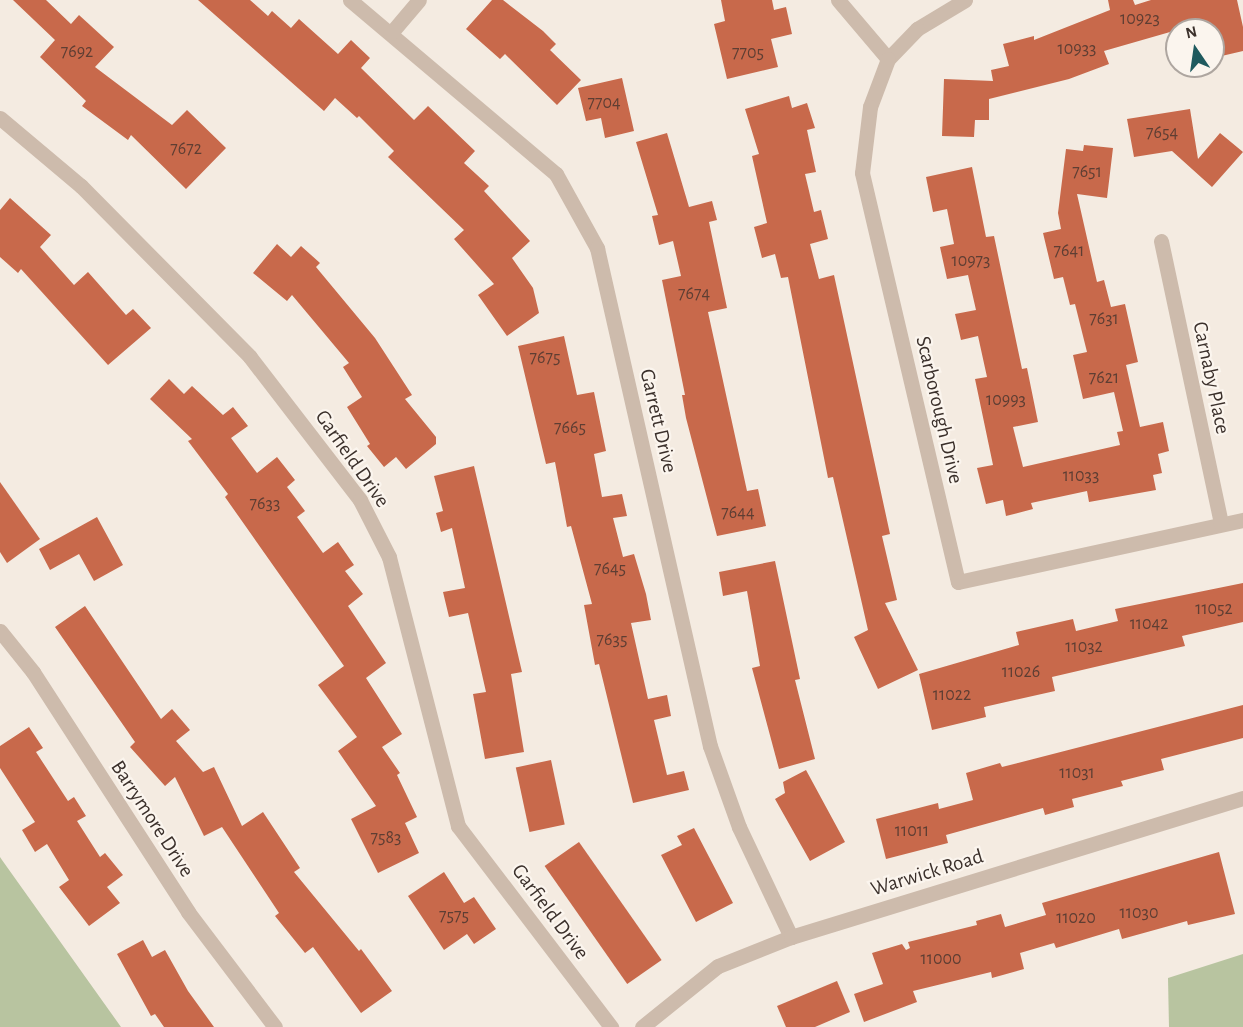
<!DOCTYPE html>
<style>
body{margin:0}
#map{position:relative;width:1243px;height:1027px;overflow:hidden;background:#f4ebe1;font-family:"Alegreya Sans",sans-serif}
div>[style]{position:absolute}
.green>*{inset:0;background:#b8c4a0}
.building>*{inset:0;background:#c8694b;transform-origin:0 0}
.minor>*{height:15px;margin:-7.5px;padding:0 7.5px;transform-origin:7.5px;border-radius:7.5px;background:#cdbbac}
span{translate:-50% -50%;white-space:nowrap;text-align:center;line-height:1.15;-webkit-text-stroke:4.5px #fbf5ee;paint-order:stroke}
.number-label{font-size:18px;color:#5e3e33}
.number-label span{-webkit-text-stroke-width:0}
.street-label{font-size:21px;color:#3b302b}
.north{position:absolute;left:1165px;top:18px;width:60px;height:60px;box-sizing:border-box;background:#fbf5ee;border:2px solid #aea6a0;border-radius:50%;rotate:347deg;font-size:16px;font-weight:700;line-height:24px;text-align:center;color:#3b302b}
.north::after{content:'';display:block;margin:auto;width:21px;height:27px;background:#1f5a5e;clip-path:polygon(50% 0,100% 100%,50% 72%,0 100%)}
</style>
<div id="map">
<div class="green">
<div style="clip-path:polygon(0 857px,2px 860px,121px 1027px,0 1027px)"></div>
<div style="clip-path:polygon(1243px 954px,1243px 1027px,1169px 1027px,1168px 978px)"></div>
</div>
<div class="building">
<div style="clip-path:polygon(13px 0,46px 0,71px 24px,79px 15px,114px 47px,95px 67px,172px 125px,187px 110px,226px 148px,186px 189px,131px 135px,128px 140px,82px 106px,86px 101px,40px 57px,55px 40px)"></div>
<div style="clip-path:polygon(198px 0,250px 0,268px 16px,272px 11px,291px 28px,299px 19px,338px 54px,351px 40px,370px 58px,361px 68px,414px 120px,428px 106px,475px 151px,464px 163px,489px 186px,484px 191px,530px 241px,512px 258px,533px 288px,539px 313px,507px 336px,478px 295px,494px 284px,454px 239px,464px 230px,388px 157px,394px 151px,359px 116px,357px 118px,335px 98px,324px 111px)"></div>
<div style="clip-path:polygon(492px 0,503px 0,543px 31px,556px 44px,550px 50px,581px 80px,557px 105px,505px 54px,500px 59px,466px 29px)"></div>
<div style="clip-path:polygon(721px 0,772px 0,774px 10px,786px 7px,792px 34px,771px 39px,778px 67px,727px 79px,714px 24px,725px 21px)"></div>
<div style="clip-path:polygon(1108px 0,1133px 0,1135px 5px,1151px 0,1237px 0,1243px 27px,1243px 51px,1213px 58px,1213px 30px,1177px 30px,1104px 51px,1109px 64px,1069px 79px,989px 99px,989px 120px,975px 120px,974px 137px,942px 136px,944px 79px,993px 81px,991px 70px,1009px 66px,1003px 44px,1034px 36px,1034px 40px,1110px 10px)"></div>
<div style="clip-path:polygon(622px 78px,634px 131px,605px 138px,601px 118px,586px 121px,578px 88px)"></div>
<div style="clip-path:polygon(789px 96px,792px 108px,807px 103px,815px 128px,807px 130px,816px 172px,805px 174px,814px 212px,821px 210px,828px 239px,810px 244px,819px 279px,834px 275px,890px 534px,882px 536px,897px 600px,885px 603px,918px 670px,878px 689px,854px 637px,868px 630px,833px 477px,828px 478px,788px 277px,781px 278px,775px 254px,762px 258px,754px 227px,767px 223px,752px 156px,759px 154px,745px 109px)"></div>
<div style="clip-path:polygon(1190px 109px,1198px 159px,1220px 133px,1243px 152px,1212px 187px,1172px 151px,1134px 157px,1127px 119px)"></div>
<div style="clip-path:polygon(667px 133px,689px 207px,712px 201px,717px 220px,709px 222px,727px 308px,708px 312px,747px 491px,758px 489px,766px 526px,717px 536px,686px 418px,682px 395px,685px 395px,662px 280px,681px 276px,673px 241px,659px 245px,652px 216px,658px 215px,636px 142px)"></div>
<div style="clip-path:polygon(1084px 145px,1113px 148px,1107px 198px,1077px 194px,1097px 282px,1104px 280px,1111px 307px,1125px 304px,1138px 362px,1126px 365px,1140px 427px,1163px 422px,1169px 451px,1158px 454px,1162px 473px,1153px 475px,1156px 490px,1089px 502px,1087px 491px,1031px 503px,1033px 509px,1006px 516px,1003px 500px,986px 504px,977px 468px,993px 465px,975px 379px,987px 377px,978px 336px,961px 340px,955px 314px,976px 310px,968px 275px,947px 279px,940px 247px,954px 244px,947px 209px,933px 212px,926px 177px,972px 167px,986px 237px,994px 236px,1022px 369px,1027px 368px,1038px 422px,1013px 427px,1023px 467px,1120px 445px,1117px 432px,1123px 431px,1114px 392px,1083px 399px,1073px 355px,1087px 352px,1075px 304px,1070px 305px,1063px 277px,1054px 279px,1043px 233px,1061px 229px,1058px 213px,1066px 149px,1083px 151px)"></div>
<div style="clip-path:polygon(10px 198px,51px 235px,40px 247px,74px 285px,88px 272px,126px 315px,133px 309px,151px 328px,108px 365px,21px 269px,18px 273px,0 257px,0 210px)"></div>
<div style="clip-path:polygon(277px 244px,291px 257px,301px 246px,320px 263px,316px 267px,375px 338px,412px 395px,405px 399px,436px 437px,436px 444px,406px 469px,396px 457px,384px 467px,367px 446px,370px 444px,347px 407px,362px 397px,343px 367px,349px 363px,292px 295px,287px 301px,253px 273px)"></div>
<div style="clip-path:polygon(564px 336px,577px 395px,594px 392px,606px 451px,594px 454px,602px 497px,622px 494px,627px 516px,613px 518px,623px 557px,634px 554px,646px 594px,651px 620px,631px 623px,648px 699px,667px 695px,671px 716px,654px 720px,667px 775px,684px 771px,689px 790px,633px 803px,599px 664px,595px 665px,584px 605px,592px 604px,571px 526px,567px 527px,555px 462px,546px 464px,518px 346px)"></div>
<div style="clip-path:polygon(169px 379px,184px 394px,192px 386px,223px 415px,233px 407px,248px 426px,231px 438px,257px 473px,277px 457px,295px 480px,287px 487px,305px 511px,297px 517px,323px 553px,338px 542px,354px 565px,345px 571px,363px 594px,348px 606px,386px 663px,366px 678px,402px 734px,382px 747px,400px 773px,397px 775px,417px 817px,405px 823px,419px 853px,378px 873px,351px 819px,376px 806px,338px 751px,357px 737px,318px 685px,344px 666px,225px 497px,228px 494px,188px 441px,192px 439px,150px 399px)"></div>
<div style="clip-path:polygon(474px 466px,522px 672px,511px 674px,524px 752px,485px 759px,473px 694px,486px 692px,468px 613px,449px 617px,443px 592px,465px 588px,452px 528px,441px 532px,436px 513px,443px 511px,434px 476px)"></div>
<div style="clip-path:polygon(0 482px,40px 539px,7px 563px,0 552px)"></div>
<div style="clip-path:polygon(97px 517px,123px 565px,94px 581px,79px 554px,50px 570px,39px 549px)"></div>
<div style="clip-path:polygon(775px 561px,800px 679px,795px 680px,815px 759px,779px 769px,752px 668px,760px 666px,747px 591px,723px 596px,719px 572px)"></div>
<div style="clip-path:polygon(1243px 583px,1243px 622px,1182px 636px,1185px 646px,1052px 677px,1055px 691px,984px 707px,986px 717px,932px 730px,919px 674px,1019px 645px,1016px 632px,1073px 619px,1076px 631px,1118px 621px,1115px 609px)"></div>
<div style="clip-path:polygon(85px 606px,161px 719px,172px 709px,190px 730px,176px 741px,203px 772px,214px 767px,242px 826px,263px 812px,300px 868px,294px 872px,359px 951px,361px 949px,392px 991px,361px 1013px,313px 947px,305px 953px,275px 916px,279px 913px,222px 827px,204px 836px,175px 777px,165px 786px,130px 747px,135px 742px,55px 627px)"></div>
<div style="clip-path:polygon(1243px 705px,1243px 738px,1161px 759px,1164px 770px,1121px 781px,1123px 786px,1072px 799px,1074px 807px,1045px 815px,1043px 808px,946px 835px,948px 843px,886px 859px,876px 819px,938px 803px,939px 809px,973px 800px,966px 773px,1000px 763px,1002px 767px)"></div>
<div style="clip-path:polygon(29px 727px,43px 748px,36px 752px,68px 801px,74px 797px,86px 816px,77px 821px,100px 857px,105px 853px,123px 875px,107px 887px,120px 903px,89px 926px,59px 887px,69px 880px,47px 844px,35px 852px,22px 830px,35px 822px,0 768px,0 746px)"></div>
<div style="left:551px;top:760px;width:66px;height:36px;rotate:78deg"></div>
<div style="clip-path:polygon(806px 770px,845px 842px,810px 861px,775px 799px,785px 793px,783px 782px)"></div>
<div style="clip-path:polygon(694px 828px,733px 903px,696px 922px,661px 855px,682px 845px,677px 836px)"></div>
<div style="left:579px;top:842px;width:144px;height:42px;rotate:55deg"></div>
<div style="clip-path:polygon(1219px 852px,1235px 914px,1188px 925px,1187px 921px,1122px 939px,1119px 929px,1056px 948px,1054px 943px,1020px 953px,1024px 969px,992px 978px,991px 972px,913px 991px,917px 1002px,864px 1022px,854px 994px,883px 984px,872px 953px,902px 944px,906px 950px,910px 948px,908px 942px,977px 925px,976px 921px,1001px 914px,1005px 927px,1046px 915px,1042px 903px)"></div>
<div style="clip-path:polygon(444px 872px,464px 903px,474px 897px,496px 929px,474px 944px,467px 934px,444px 950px,408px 896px)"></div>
<div style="clip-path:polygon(143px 940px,152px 957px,165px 950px,188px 991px,214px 1027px,164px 1027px,155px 1014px,151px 1016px,117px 954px)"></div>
<div style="clip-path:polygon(837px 981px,850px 1012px,815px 1027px,786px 1027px,777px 1006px)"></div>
</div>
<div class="minor">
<div style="left:350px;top:0;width:270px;rotate:40.2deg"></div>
<div style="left:556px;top:174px;width:85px;rotate:61deg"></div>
<div style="left:597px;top:248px;width:511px;rotate:77.22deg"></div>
<div style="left:710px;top:746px;width:86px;rotate:70.3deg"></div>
<div style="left:739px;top:827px;width:122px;rotate:64.7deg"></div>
<div style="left:838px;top:0;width:77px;rotate:49.7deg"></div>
<div style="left:965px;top:0;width:56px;rotate:148.9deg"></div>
<div style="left:917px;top:29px;width:42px;rotate:134deg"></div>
<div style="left:888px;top:59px;width:51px;rotate:110.6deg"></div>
<div style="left:870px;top:107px;width:66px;rotate:96.9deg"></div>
<div style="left:862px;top:173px;width:420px;rotate:76.8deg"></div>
<div style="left:958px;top:582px;width:292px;rotate:-12.3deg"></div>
<div style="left:391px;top:33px;width:43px;rotate:-49.7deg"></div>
<div style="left:0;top:118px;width:106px;rotate:40deg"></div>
<div style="left:81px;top:186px;width:240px;rotate:45.3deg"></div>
<div style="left:250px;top:357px;width:180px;rotate:52.4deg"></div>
<div style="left:360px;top:500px;width:64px;rotate:63deg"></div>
<div style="left:389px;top:557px;width:278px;rotate:75.6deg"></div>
<div style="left:458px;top:826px;width:253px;rotate:52.7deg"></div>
<div style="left:1161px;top:241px;width:289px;rotate:78deg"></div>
<div style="left:0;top:631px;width:53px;rotate:51.2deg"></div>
<div style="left:33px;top:672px;width:286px;rotate:57.1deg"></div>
<div style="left:188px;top:912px;width:144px;rotate:52.9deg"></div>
<div style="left:642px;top:1027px;width:97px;rotate:-38.8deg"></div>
<div style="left:718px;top:966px;width:79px;rotate:-21.7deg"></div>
<div style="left:791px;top:937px;width:473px;rotate:-17.1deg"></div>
</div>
<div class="number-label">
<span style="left:1140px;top:19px">10923</span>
<span style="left:1077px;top:49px">10933</span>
<span style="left:77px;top:52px">7692</span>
<span style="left:748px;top:53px">7705</span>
<span style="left:604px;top:103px">7704</span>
<span style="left:1162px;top:133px">7654</span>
<span style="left:186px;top:149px">7672</span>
<span style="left:1087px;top:172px">7651</span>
<span style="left:1069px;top:251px">7641</span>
<span style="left:971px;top:261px">10973</span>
<span style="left:694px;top:294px">7674</span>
<span style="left:1104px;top:319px">7631</span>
<span style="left:545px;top:358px">7675</span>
<span style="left:1104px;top:378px">7621</span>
<span style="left:1006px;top:400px">10993</span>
<span style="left:570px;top:428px">7665</span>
<span style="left:1081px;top:476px">11033</span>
<span style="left:265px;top:504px">7633</span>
<span style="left:738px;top:513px">7644</span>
<span style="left:610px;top:569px">7645</span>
<span style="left:1214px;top:609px">11052</span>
<span style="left:1149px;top:624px">11042</span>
<span style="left:612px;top:640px">7635</span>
<span style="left:1084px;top:647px">11032</span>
<span style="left:1021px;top:672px">11026</span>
<span style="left:952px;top:695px">11022</span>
<span style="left:1077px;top:773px">11031</span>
<span style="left:912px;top:831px">11011</span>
<span style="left:386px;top:838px">7583</span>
<span style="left:1139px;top:913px">11030</span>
<span style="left:454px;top:916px">7575</span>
<span style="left:1076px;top:918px">11020</span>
<span style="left:941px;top:959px">11000</span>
</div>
<div class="street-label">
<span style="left:1211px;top:378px;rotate:78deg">Carnaby Place</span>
<span style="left:939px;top:410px;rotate:77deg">Scarborough Drive</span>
<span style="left:658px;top:421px;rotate:77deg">Garrett Drive</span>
<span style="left:352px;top:459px;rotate:55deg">Garfield Drive</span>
<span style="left:152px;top:819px;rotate:57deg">Barrymore Drive</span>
<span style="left:927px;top:873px;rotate:-17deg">Warwick Road</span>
<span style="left:550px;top:912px;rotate:53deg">Garfield Drive</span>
</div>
<div class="north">N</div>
</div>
